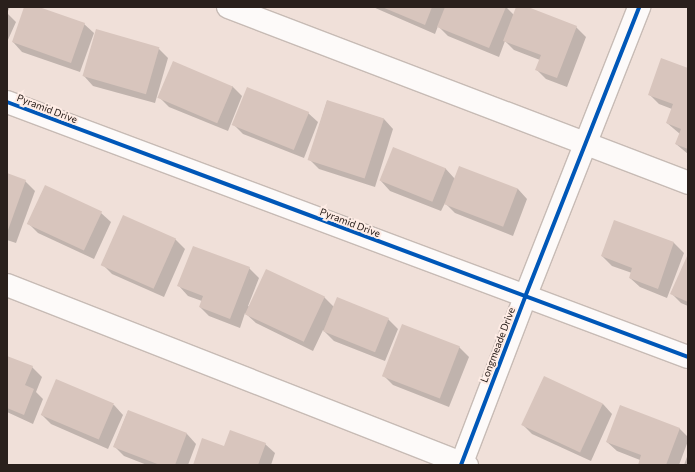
<!DOCTYPE html>
<style>
body{margin:0}
#map{position:relative;width:695px;height:472px;overflow:hidden;background:#f0e0d9;font-family:Commissioner,sans-serif}
div>[style]{position:absolute}
.shadow>*{inset:0;background:#0003}
.building>*{inset:0;background:#d8c5bd;transform-origin:0 0}
.roads{filter:drop-shadow(1px 0 #c7bbb5) drop-shadow(-1px 0 #c7bbb5) drop-shadow(0 1px #c7bbb5) drop-shadow(0 -1px #c7bbb5)}
.minor>*{height:22px;margin:-11px;padding:0 11px;transform-origin:11px;border-radius:11px;background:#fdfaf9}
.cycleway>*{height:4px;margin:-2px;padding:0 2px;transform-origin:2px;border-radius:2px;background:#0057b8}
span{translate:-50% -50%;white-space:nowrap;text-align:center;line-height:1.15;-webkit-text-stroke:4px #feece5;paint-order:stroke}
.street-label{font-size:10px;color:#2a201c}
.frame{position:absolute;inset:0;border:8px solid #2a201c;pointer-events:none}
</style>
<div id="map">
<div class="shadow">
<div style="clip-path:polygon(7px 7px,10px 7px,7px 13px,16px 22px,7px 42px)"></div>
<div style="clip-path:polygon(25px 7px,36px 7px,84px 24px,94px 33px,80px 72px,22px 52px,13px 42px)"></div>
<div style="clip-path:polygon(373px 7px,506px 7px,514px 15px,517px 7px,525px 7px,576px 27px,586px 37px,567px 87px,546px 79px,537px 70px,540px 60px,514px 50px,505px 41px,499px 57px,448px 36px,438px 26px,435px 34px)"></div>
<div style="clip-path:polygon(158px 48px,168px 58px,155px 103px,93px 86px,84px 76px)"></div>
<div style="clip-path:polygon(688px 69px,688px 154px,676px 144px,680px 134px,667px 123px,672px 109px,659px 104px,649px 94px)"></div>
<div style="clip-path:polygon(232px 86px,242px 96px,228px 131px,169px 107px,160px 98px)"></div>
<div style="clip-path:polygon(327px 101px,384px 119px,393px 129px,375px 187px,319px 169px,309px 159px)"></div>
<div style="clip-path:polygon(308px 113px,318px 122px,304px 158px,243px 134px,233px 124px)"></div>
<div style="clip-path:polygon(445px 168px,455px 179px,518px 189px,527px 199px,513px 236px,455px 213px,445px 203px,441px 211px,390px 191px,381px 181px)"></div>
<div style="clip-path:polygon(7px 174px,25px 181px,35px 191px,16px 243px,7px 240px)"></div>
<div style="clip-path:polygon(101px 213px,111px 222px,94px 259px,38px 233px,28px 223px)"></div>
<div style="clip-path:polygon(615px 222px,674px 243px,684px 253px,667px 298px,640px 287px,630px 278px,632px 273px,612px 266px,602px 256px)"></div>
<div style="clip-path:polygon(175px 239px,185px 249px,164px 297px,112px 274px,103px 265px)"></div>
<div style="clip-path:polygon(688px 257px,688px 306px,681px 303px,671px 293px)"></div>
<div style="clip-path:polygon(249px 268px,259px 278px,248px 306px,250px 307px,324px 297px,334px 307px,388px 319px,398px 329px,385px 361px,334px 341px,323px 330px,313px 351px,256px 323px,245px 313px,240px 328px,209px 316px,200px 307px,202px 301px,188px 296px,179px 286px)"></div>
<div style="clip-path:polygon(459px 347px,469px 357px,449px 407px,393px 385px,383px 375px)"></div>
<div style="clip-path:polygon(7px 357px,32px 367px,42px 377px,36px 392px,43px 399px,33px 424px,7px 412px)"></div>
<div style="clip-path:polygon(603px 404px,612px 414px,591px 461px,532px 434px,523px 425px)"></div>
<div style="clip-path:polygon(114px 405px,123px 415px,108px 449px,51px 424px,41px 414px)"></div>
<div style="clip-path:polygon(128px 411px,187px 434px,196px 444px,188px 465px,147px 465px,124px 456px,114px 446px)"></div>
<div style="clip-path:polygon(679px 428px,688px 437px,688px 441px,679px 465px,639px 465px,640px 460px,617px 451px,607px 442px)"></div>
<div style="clip-path:polygon(265px 444px,275px 453px,271px 465px,194px 465px,225px 447px)"></div>
<div style="clip-path:polygon(688px 454px,688px 465px,684px 465px)"></div>
</div>
<div class="building">
<div style="clip-path:polygon(24px 7px,39px 7px,85px 23px,71px 63px,12px 42px)"></div>
<div style="clip-path:polygon(382px 7px,432px 7px,425px 25px)"></div>
<div style="clip-path:polygon(445px 7px,506px 7px,489px 48px,437px 27px)"></div>
<div style="clip-path:polygon(516px 7px,528px 7px,577px 26px,557px 78px,535px 70px,541px 55px,503px 41px)"></div>
<div style="left:96px;top:29px;width:66px;height:49px;rotate:16deg"></div>
<div style="clip-path:polygon(661px 58px,688px 68px,688px 149px,675px 144px,681px 129px,666px 123px,673px 104px,648px 95px)"></div>
<div style="left:173px;top:61px;width:65px;height:40px;rotate:23deg"></div>
<div style="left:247px;top:87px;width:67px;height:41px;rotate:22deg"></div>
<div style="left:327px;top:100px;width:60px;height:63px;rotate:18deg"></div>
<div style="left:393px;top:147px;width:57px;height:36px;rotate:22deg"></div>
<div style="left:459px;top:166px;width:63px;height:41px;rotate:21deg"></div>
<div style="clip-path:polygon(7px 173px,26px 180px,7px 233px)"></div>
<div style="left:45px;top:185px;width:63px;height:43px;rotate:25deg"></div>
<div style="left:123px;top:215px;width:58px;height:55px;rotate:24deg"></div>
<div style="clip-path:polygon(614px 220px,674px 242px,658px 289px,629px 278px,632px 268px,601px 256px)"></div>
<div style="clip-path:polygon(193px 246px,250px 267px,230px 319px,199px 307px,203px 296px,177px 286px)"></div>
<div style="clip-path:polygon(688px 254px,688px 302px,670px 294px)"></div>
<div style="left:266px;top:269px;width:65px;height:50px;rotate:25deg"></div>
<div style="left:337px;top:297px;width:56px;height:37px;rotate:22deg"></div>
<div style="left:402px;top:324px;width:62px;height:56px;rotate:21deg"></div>
<div style="clip-path:polygon(7px 356px,33px 366px,25px 385px,34px 389px,24px 415px,7px 408px)"></div>
<div style="left:544px;top:376px;width:65px;height:54px;rotate:25deg"></div>
<div style="left:56px;top:379px;width:63px;height:39px;rotate:23deg"></div>
<div style="clip-path:polygon(620px 405px,680px 428px,666px 465px,638px 465px,641px 455px,606px 442px)"></div>
<div style="clip-path:polygon(128px 410px,187px 433px,175px 465px,160px 465px,113px 447px)"></div>
<div style="clip-path:polygon(230px 430px,266px 443px,258px 465px,193px 465px,202px 438px,224px 446px)"></div>
</div>
<div class="roads">
<div class="minor">
<div style="left:228px;top:7px;width:493px;rotate:20.9deg"></div>
<div style="left:7px;top:102px;width:727px;rotate:20.53deg"></div>
<div style="left:7px;top:285px;width:494px;rotate:21.4deg"></div>
<div style="left:461px;top:465px;width:180px;rotate:-69.1deg"></div>
<div style="left:525px;top:297px;width:312px;rotate:-68.5deg"></div>
</div>
</div>
<div class="cycleway">
<div style="left:7px;top:102px;width:727px;rotate:20.53deg"></div>
<div style="left:461px;top:465px;width:180px;rotate:-69.1deg"></div>
<div style="left:525px;top:297px;width:312px;rotate:-68.5deg"></div>
</div>
<div class="street-label">
<span style="left:47px;top:109px;rotate:21deg">Pyramid Drive</span>
<span style="left:350px;top:223px;rotate:21deg">Pyramid Drive</span>
<span style="left:498px;top:345px;rotate:-69deg">Longmeade Drive</span>
</div>
<div class="frame"></div>
</div>
